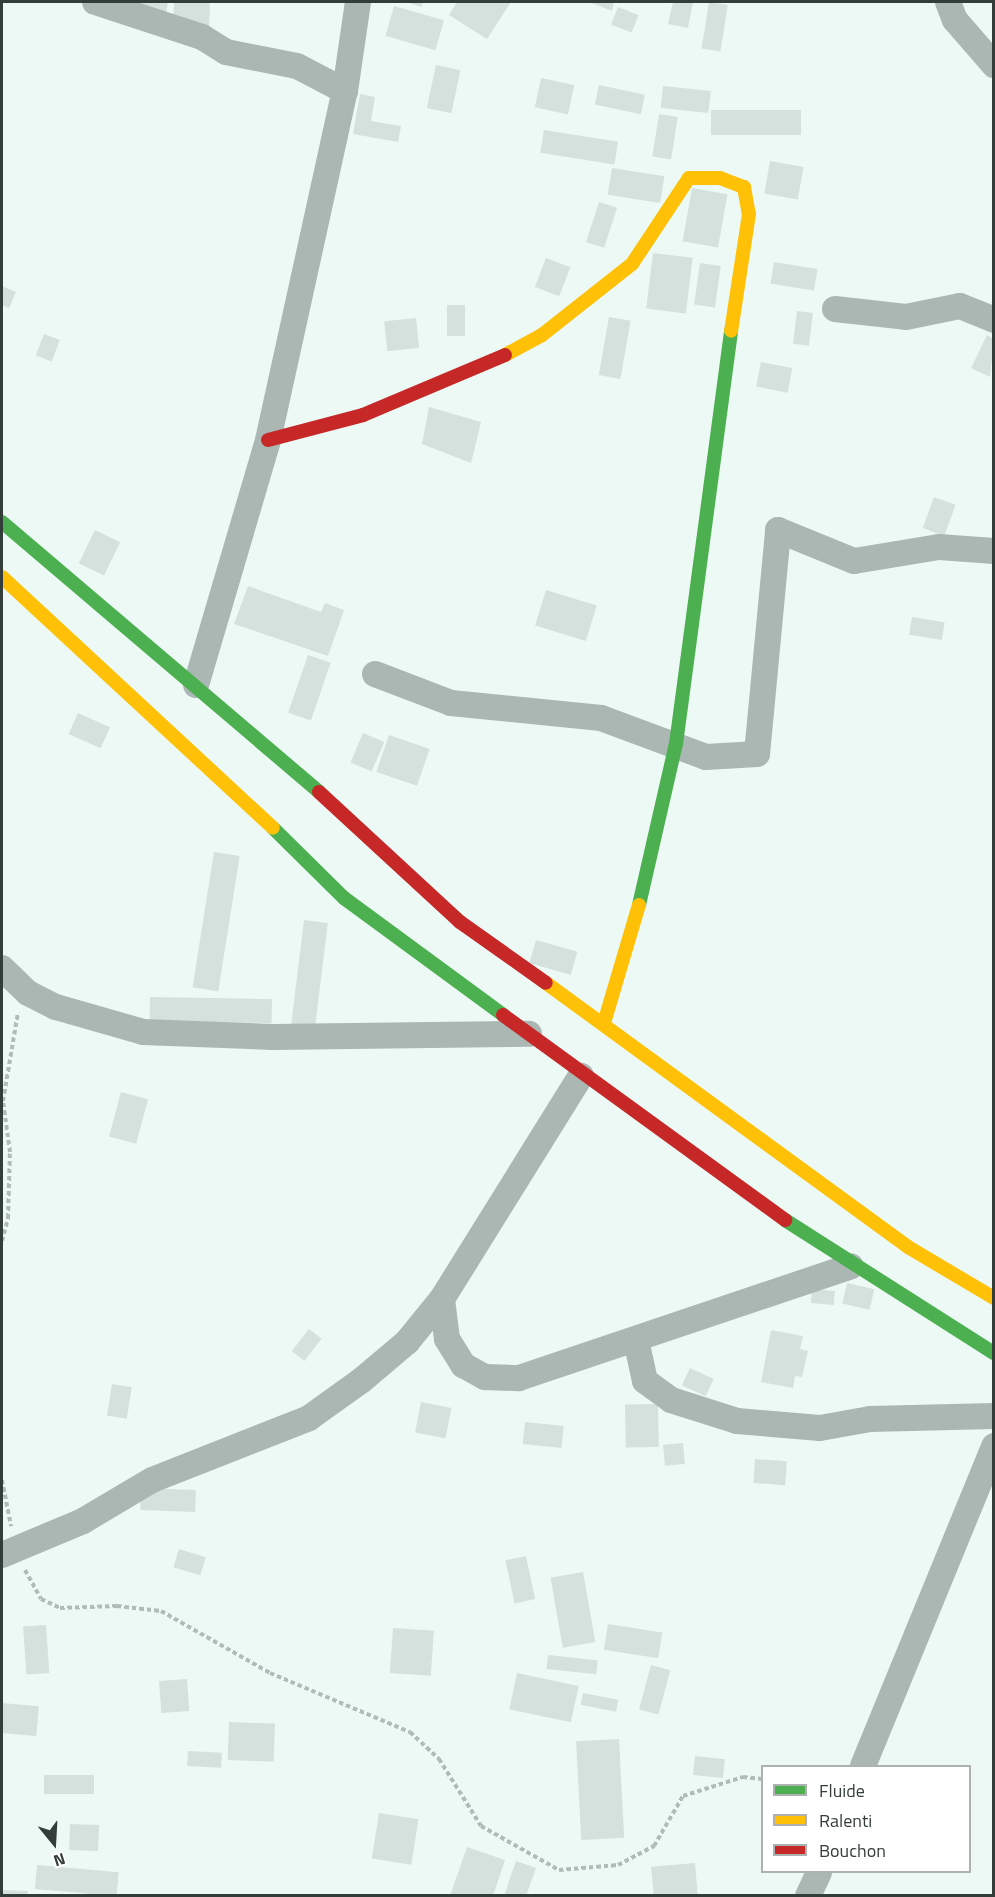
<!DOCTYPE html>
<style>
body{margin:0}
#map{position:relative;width:995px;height:1897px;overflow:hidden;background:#ecf9f5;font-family:"Titillium Web",sans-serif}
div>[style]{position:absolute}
.building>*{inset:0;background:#d5e1dd;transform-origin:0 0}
.path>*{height:4px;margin-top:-2px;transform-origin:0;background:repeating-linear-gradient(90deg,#b1bcb9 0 4.5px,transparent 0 7.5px)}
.street>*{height:26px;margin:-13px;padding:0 13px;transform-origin:13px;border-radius:13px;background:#abb7b3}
.fast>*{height:14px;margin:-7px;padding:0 7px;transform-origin:7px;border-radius:7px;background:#4caf50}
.slow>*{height:14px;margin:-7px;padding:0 7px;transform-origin:7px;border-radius:7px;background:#ffc107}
.jam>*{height:14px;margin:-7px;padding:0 7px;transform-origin:7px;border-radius:7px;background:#c62828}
span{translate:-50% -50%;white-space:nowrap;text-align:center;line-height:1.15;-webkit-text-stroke:6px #fff;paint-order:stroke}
.frame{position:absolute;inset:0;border:3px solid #333e3b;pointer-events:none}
.legend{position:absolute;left:761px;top:1765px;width:210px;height:108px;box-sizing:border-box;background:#fff;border:2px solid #adb2b1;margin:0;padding:8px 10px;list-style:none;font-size:18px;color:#333e3b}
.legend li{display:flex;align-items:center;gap:12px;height:30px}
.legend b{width:30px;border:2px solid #adb2b1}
.north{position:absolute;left:24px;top:1813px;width:60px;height:60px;-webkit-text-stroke:4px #fff;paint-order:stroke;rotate:162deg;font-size:16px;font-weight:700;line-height:24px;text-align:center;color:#333e3b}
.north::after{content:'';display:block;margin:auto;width:21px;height:27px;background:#333e3b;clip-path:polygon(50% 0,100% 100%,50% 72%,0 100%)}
</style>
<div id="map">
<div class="building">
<div style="clip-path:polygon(138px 2px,168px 2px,165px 20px,136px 15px)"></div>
<div style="left:174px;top:2px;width:36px;height:23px;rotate:2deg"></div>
<div style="clip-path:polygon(407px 2px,423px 2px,421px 7px)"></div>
<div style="clip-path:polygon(457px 2px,511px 2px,487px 39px,449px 15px)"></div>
<div style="clip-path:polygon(589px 2px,614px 2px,612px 11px)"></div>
<div style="clip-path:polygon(673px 2px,693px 2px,688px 28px,668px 24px)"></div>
<div style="left:709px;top:2px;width:19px;height:47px;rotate:9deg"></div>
<div style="left:394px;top:6px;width:52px;height:31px;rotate:16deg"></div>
<div style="left:618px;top:7px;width:22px;height:19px;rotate:21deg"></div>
<div style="left:436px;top:65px;width:25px;height:44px;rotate:12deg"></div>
<div style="left:541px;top:78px;width:34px;height:30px;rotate:12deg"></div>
<div style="left:599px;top:85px;width:47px;height:20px;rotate:12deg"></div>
<div style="left:663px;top:86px;width:48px;height:22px;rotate:6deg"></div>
<div style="clip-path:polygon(360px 94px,375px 97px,371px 121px,401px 126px,398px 142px,353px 134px)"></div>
<div style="left:801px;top:110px;width:25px;height:90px;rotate:90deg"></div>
<div style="left:659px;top:114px;width:19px;height:43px;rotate:9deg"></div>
<div style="left:544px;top:130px;width:75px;height:23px;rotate:9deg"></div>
<div style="left:770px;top:161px;width:34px;height:33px;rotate:10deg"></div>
<div style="left:612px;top:168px;width:53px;height:27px;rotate:9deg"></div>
<div style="left:692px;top:188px;width:36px;height:54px;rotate:10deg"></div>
<div style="left:599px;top:202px;width:19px;height:42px;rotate:18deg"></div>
<div style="left:653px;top:253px;width:40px;height:56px;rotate:7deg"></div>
<div style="left:546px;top:258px;width:26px;height:31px;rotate:21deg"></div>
<div style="left:774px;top:262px;width:44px;height:22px;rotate:9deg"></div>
<div style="left:700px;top:263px;width:21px;height:42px;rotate:8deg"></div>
<div style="clip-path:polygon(2px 286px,16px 292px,9px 308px,2px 305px)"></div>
<div style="left:447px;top:305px;width:18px;height:31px"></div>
<div style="left:797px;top:311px;width:16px;height:33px;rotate:7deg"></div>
<div style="left:609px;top:317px;width:22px;height:59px;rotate:10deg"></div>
<div style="left:416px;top:318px;width:30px;height:32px;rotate:84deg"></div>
<div style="left:44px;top:334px;width:17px;height:23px;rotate:21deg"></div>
<div style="clip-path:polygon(987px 335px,994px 339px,990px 377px,971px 368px)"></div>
<div style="left:761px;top:362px;width:32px;height:25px;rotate:11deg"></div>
<div style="clip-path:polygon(429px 407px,481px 422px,471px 463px,422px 444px)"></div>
<div style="left:934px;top:497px;width:23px;height:33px;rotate:20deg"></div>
<div style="left:95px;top:530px;width:28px;height:37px;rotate:26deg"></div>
<div style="clip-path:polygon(248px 586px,321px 612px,325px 603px,344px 610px,328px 656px,234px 624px)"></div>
<div style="left:546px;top:590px;width:53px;height:37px;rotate:17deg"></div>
<div style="left:912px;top:617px;width:33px;height:18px;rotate:9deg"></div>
<div style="left:308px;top:655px;width:24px;height:61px;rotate:19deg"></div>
<div style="left:78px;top:713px;width:35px;height:23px;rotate:24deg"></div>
<div style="left:363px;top:733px;width:23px;height:32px;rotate:23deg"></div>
<div style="left:389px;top:735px;width:43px;height:39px;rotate:19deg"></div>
<div style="left:214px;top:852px;width:26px;height:137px;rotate:9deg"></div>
<div style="left:304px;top:920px;width:24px;height:106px;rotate:7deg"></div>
<div style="left:536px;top:940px;width:43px;height:24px;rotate:16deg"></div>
<div style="left:150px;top:997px;width:122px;height:24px;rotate:1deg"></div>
<div style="left:121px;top:1092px;width:28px;height:46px;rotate:15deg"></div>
<div style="left:847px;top:1283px;width:28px;height:21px;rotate:13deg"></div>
<div style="left:812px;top:1289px;width:23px;height:14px;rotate:5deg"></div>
<div style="left:309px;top:1329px;width:16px;height:28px;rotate:38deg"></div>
<div style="clip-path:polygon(771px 1330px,803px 1336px,800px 1349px,808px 1351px,802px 1377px,795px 1376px,793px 1388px,761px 1382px)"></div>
<div style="left:690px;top:1368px;width:26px;height:19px;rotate:25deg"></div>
<div style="left:112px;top:1384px;width:20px;height:32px;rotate:9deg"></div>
<div style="left:421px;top:1402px;width:31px;height:31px;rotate:11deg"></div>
<div style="left:658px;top:1404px;width:43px;height:33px;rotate:89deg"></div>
<div style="left:525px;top:1422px;width:39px;height:22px;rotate:6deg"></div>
<div style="left:683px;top:1443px;width:21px;height:20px;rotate:85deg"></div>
<div style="left:755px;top:1459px;width:32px;height:24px;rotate:4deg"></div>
<div style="left:141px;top:1488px;width:55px;height:22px;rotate:2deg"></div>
<div style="left:179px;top:1549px;width:28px;height:19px;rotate:17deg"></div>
<div style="left:526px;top:1556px;width:44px;height:21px;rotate:78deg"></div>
<div style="left:583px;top:1572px;width:71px;height:33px;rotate:80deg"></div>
<div style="left:608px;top:1624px;width:55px;height:26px;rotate:9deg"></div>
<div style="left:46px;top:1625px;width:48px;height:23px;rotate:86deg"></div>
<div style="left:393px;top:1628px;width:41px;height:45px;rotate:4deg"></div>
<div style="left:548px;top:1655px;width:50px;height:14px;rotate:6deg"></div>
<div style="left:651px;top:1665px;width:20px;height:46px;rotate:15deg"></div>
<div style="left:517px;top:1673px;width:63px;height:37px;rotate:12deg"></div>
<div style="left:187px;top:1679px;width:32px;height:28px;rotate:86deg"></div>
<div style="left:583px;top:1693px;width:36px;height:12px;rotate:11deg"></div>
<div style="left:2px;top:1703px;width:37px;height:30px;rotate:5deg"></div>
<div style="left:229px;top:1722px;width:46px;height:38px;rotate:2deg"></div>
<div style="left:619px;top:1739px;width:99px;height:43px;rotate:87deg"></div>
<div style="left:188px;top:1751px;width:34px;height:15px;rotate:3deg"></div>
<div style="left:695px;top:1756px;width:30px;height:19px;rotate:6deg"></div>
<div style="left:94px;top:1775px;width:19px;height:50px;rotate:90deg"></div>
<div style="left:379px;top:1813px;width:40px;height:46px;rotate:9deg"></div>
<div style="left:70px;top:1824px;width:29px;height:26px;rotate:2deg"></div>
<div style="clip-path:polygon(467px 1847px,505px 1860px,493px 1896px,450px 1896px)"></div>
<div style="clip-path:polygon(516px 1861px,536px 1868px,526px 1896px,504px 1896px)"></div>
<div style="left:695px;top:1863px;width:33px;height:44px;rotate:85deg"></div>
<div style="left:37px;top:1865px;width:82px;height:24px;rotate:5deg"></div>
<div style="clip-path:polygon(2px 1890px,28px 1891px,27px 1896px,2px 1896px)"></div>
</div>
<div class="path">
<div style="left:2px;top:1241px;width:24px;rotate:-75deg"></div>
<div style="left:8px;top:1218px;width:66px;rotate:-88.3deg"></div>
<div style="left:10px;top:1152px;width:51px;rotate:-97.8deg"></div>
<div style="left:3px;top:1101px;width:90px;rotate:-80.4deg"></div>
<div style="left:2px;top:1480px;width:47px;rotate:78.9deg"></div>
<div style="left:25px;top:1570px;width:33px;rotate:61deg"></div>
<div style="left:41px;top:1599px;width:21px;rotate:25deg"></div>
<div style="left:60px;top:1608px;width:57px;rotate:-2deg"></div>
<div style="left:117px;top:1606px;width:44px;rotate:6.5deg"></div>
<div style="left:161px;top:1611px;width:125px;rotate:29.6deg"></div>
<div style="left:270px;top:1673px;width:152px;rotate:22.9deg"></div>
<div style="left:410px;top:1732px;width:40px;rotate:43deg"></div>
<div style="left:439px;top:1759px;width:79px;rotate:57.9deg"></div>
<div style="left:481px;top:1826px;width:90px;rotate:29.4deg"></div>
<div style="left:559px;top:1870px;width:59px;rotate:-4.8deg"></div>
<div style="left:618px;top:1865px;width:41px;rotate:-27.8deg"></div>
<div style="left:654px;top:1846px;width:58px;rotate:-59.9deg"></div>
<div style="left:683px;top:1796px;width:63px;rotate:-17.6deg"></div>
<div style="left:743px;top:1777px;width:19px;rotate:6deg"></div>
</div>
<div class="street">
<div style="left:95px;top:2px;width:113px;rotate:18.1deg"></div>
<div style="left:202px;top:37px;width:28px;rotate:32deg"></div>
<div style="left:226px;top:52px;width:72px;rotate:11.2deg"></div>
<div style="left:297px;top:66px;width:54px;rotate:27.5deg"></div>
<div style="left:948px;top:2px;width:19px;rotate:69deg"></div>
<div style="left:955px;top:20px;width:60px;rotate:49.1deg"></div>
<div style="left:835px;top:309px;width:71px;rotate:6.4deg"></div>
<div style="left:906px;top:317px;width:55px;rotate:-11.5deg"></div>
<div style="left:960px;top:306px;width:37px;rotate:22deg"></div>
<div style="left:375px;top:674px;width:81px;rotate:20.9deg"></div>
<div style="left:451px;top:703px;width:151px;rotate:5.7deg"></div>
<div style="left:601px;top:718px;width:112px;rotate:20.4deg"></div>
<div style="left:706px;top:757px;width:51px;rotate:-3.4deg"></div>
<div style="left:757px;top:754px;width:225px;rotate:-84.6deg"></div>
<div style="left:778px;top:530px;width:82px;rotate:22.2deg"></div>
<div style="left:854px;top:561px;width:86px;rotate:-9.4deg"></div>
<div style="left:939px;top:547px;width:55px;rotate:4.2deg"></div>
<div style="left:196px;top:685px;width:255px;rotate:-73.6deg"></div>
<div style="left:268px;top:440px;width:357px;rotate:-77.6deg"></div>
<div style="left:345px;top:91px;width:90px;rotate:-81.7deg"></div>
<div style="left:2px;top:968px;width:36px;rotate:44deg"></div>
<div style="left:28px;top:993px;width:31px;rotate:27deg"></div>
<div style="left:56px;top:1007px;width:91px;rotate:16deg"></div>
<div style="left:143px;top:1032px;width:129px;rotate:2.2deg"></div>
<div style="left:272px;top:1037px;width:257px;rotate:-0.7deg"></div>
<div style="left:442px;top:1299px;width:40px;rotate:82.9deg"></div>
<div style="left:447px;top:1339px;width:31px;rotate:58deg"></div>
<div style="left:463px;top:1365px;width:25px;rotate:29deg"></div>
<div style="left:485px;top:1377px;width:34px;rotate:2deg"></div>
<div style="left:519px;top:1378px;width:350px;rotate:-18.6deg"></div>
<div style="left:636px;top:1340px;width:42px;rotate:77.6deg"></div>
<div style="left:645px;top:1381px;width:32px;rotate:36deg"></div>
<div style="left:671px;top:1400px;width:69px;rotate:17.7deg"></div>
<div style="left:737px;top:1421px;width:83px;rotate:4.8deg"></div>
<div style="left:820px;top:1428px;width:51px;rotate:-10.2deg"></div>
<div style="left:870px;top:1419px;width:124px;rotate:-1.4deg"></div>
<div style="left:2px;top:1555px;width:88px;rotate:-22.8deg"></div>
<div style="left:83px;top:1521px;width:80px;rotate:-30.7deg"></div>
<div style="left:152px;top:1480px;width:169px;rotate:-21.5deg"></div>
<div style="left:309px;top:1418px;width:65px;rotate:-35.6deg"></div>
<div style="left:362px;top:1380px;width:59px;rotate:-40.2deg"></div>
<div style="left:407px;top:1342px;width:55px;rotate:-50.9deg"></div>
<div style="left:442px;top:1299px;width:263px;rotate:-58.1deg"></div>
<div style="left:863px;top:1766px;width:346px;rotate:-67.7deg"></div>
<div style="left:808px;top:1896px;width:26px;rotate:-65deg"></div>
</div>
<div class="fast">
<div style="left:2px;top:522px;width:416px;rotate:40.4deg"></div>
<div style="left:273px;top:828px;width:100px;rotate:44.6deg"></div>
<div style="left:344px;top:898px;width:197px;rotate:36.3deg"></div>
<div style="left:639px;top:905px;width:165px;rotate:-77.1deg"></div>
<div style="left:676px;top:744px;width:417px;rotate:-82.4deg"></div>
<div style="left:785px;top:1220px;width:248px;rotate:32.5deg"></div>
</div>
<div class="slow">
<div style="left:505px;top:355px;width:42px;rotate:-28.4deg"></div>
<div style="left:542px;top:335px;width:115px;rotate:-38.3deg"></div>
<div style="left:632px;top:264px;width:103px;rotate:-56.5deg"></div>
<div style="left:689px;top:178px;width:31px"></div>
<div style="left:720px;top:178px;width:26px;rotate:21deg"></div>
<div style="left:744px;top:187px;width:27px;rotate:80deg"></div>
<div style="left:749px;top:214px;width:118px;rotate:98.7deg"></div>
<div style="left:2px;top:577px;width:369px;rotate:42.8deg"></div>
<div style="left:546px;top:983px;width:448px;rotate:36.1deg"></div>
<div style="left:908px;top:1247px;width:100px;rotate:30.7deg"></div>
<div style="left:604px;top:1023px;width:123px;rotate:-73.5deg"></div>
</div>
<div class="jam">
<div style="left:268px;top:440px;width:98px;rotate:-14.7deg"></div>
<div style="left:363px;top:415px;width:154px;rotate:-22.9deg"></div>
<div style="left:319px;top:792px;width:192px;rotate:42.7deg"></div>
<div style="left:460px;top:922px;width:105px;rotate:35.3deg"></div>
<div style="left:503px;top:1015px;width:349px;rotate:36deg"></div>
</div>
<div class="frame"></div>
<ul class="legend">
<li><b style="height:8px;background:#4caf50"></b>Fluide</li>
<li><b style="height:8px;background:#ffc107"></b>Ralenti</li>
<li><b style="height:8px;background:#c62828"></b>Bouchon</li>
</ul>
<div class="north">N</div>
</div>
